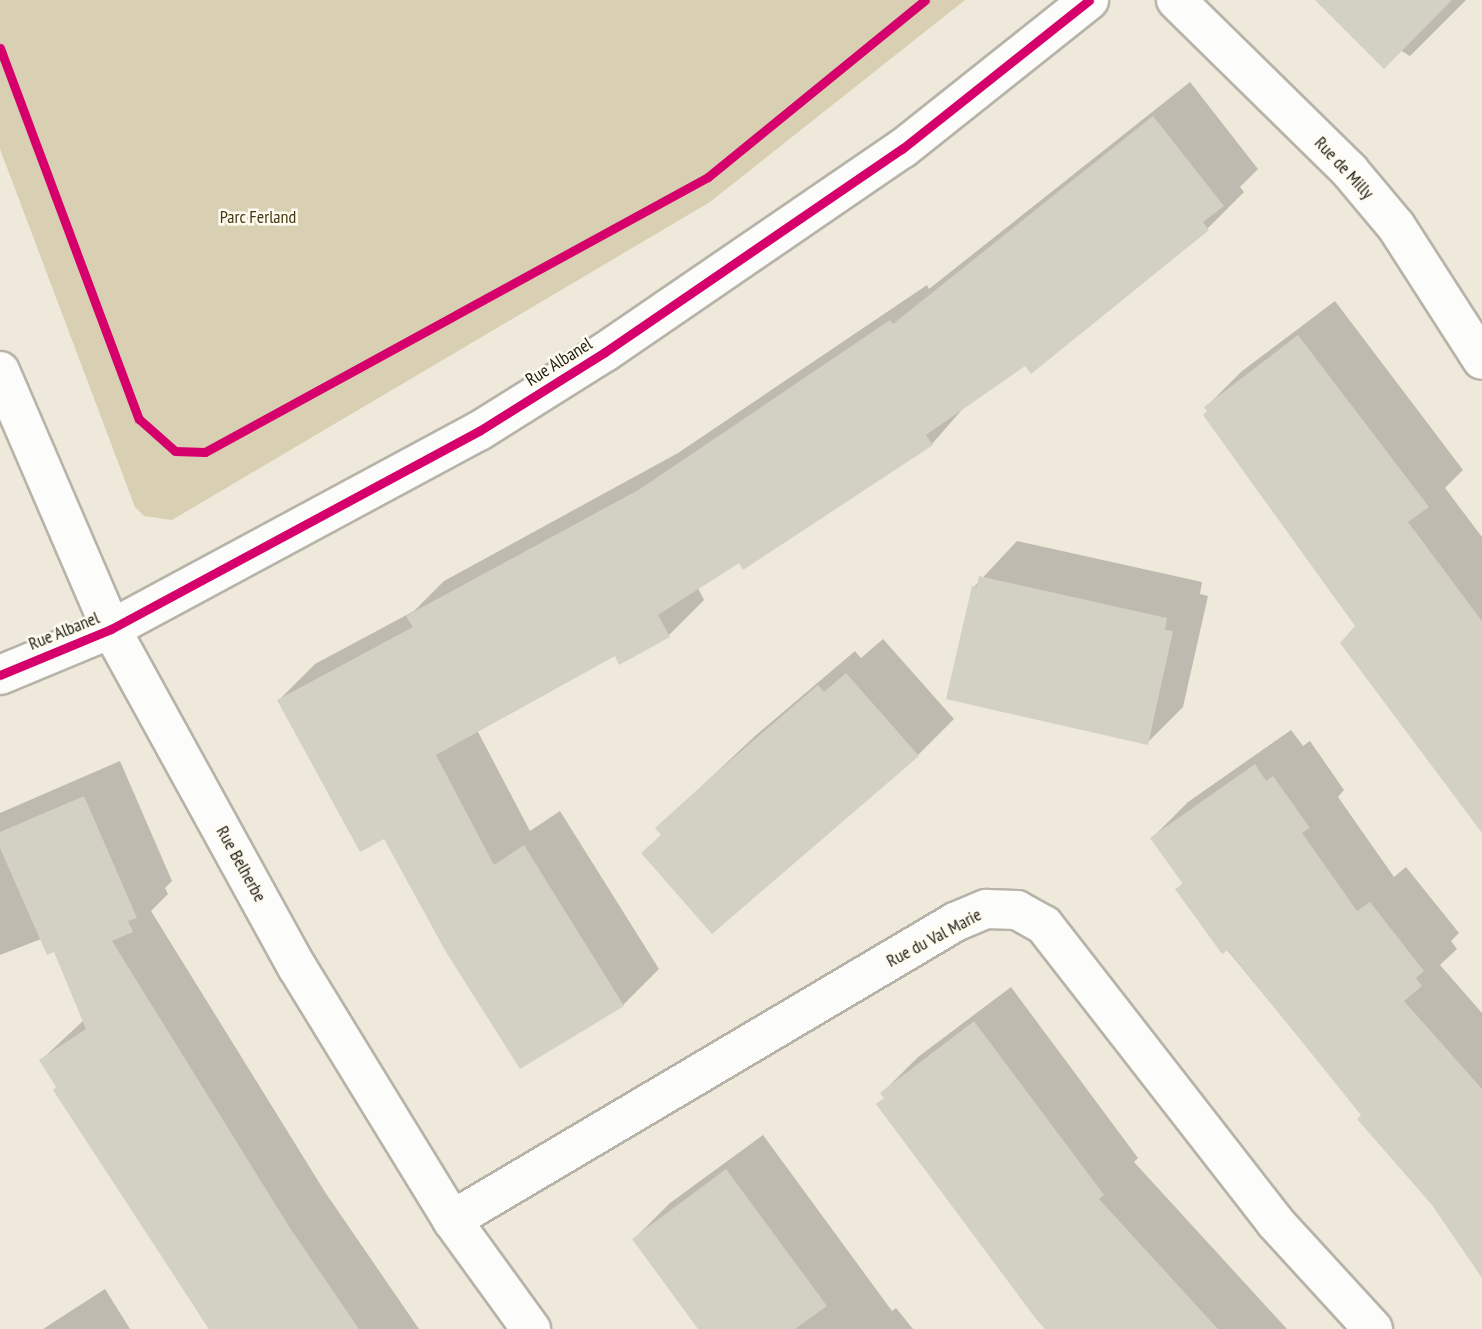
<!DOCTYPE html>
<style>
body{margin:0}
#map{position:relative;width:1482px;height:1329px;overflow:hidden;background:#eee9db;font-family:"PT Sans Narrow",sans-serif}
div>[style]{position:absolute}
.green>*{inset:0;background:#d9cfb2}
.shadow>*{inset:0;background:#0003}
.building>*{inset:0;background:#d3d0c4}
.roads{filter:drop-shadow(2px 0 #b7b3a8) drop-shadow(-2px 0 #b7b3a8) drop-shadow(0 2px #b7b3a8) drop-shadow(0 -2px #b7b3a8)}
.minor>*{height:38px;margin:-19px;padding:0 19px;transform-origin:19px;border-radius:19px;background:#fcfcfa}
.cycleway>*{height:9px;margin:-4.5px;padding:0 4.5px;transform-origin:4.5px;border-radius:4.5px;background:#d6006c}
span{translate:-50% -50%;white-space:nowrap;text-align:center;line-height:1.15;-webkit-text-stroke:5px #fefbf0;paint-order:stroke}
.street-label{font-size:18px;color:#1f1c13}
.park-label{font-size:18px;color:#433710}
</style>
<div id="map">
<div class="green">
<div style="clip-path:polygon(0 0,965px 0,710px 202px,172px 520px,144px 516px,135px 507px,0 149px)"></div>
</div>
<div class="shadow">
<div style="clip-path:polygon(1317px 0,1466px 0,1410px 56px)"></div>
<div style="clip-path:polygon(1190px 82px,1258px 169px,1240px 187px,1244px 192px,1208px 228px,1031px 372px,1025px 364px,966px 405px,932px 444px,744px 568px,739px 561px,698px 588px,704px 600px,668px 636px,615px 654px,477px 730px,530px 831px,560px 811px,659px 969px,623px 1005px,384px 836px,279px 700px,315px 664px,414px 611px,444px 581px,678px 453px,927px 285px,929px 289px)"></div>
<div style="clip-path:polygon(1335px 301px,1463px 470px,1445px 488px,1482px 537px,1482px 829px,1357px 626px,1206px 407px,1242px 371px)"></div>
<div style="clip-path:polygon(1017px 541px,1202px 582px,1200px 594px,1208px 596px,1183px 707px,1147px 743px,974px 587px)"></div>
<div style="clip-path:polygon(883px 639px,954px 719px,918px 755px,663px 834px,657px 828px,755px 736px,855px 651px,861px 658px)"></div>
<div style="clip-path:polygon(1291px 730px,1303px 746px,1310px 741px,1344px 790px,1338px 797px,1394px 877px,1406px 867px,1459px 933px,1451px 941px,1457px 949px,1440px 965px,1482px 1013px,1482px 1261px,1359px 1119px,1363px 1115px,1177px 889px,1184px 882px,1152px 838px,1188px 802px)"></div>
<div style="clip-path:polygon(120px 761px,172px 881px,165px 888px,168px 894px,151px 911px,325px 1192px,419px 1329px,209px 1329px,55px 1090px,58px 1087px,41px 1060px,84px 1020px,55px 950px,41px 939px,0 955px,0 813px)"></div>
<div style="clip-path:polygon(1011px 987px,1138px 1158px,1134px 1162px,1287px 1329px,1048px 1329px,882px 1093px,918px 1057px)"></div>
<div style="clip-path:polygon(763px 1135px,892px 1311px,896px 1308px,913px 1329px,700px 1329px,634px 1239px,670px 1203px)"></div>
<div style="clip-path:polygon(105px 1289px,130px 1329px,43px 1329px)"></div>
</div>
<div class="building">
<div style="clip-path:polygon(1315px 0,1452px 0,1384px 69px)"></div>
<div style="clip-path:polygon(1153px 116px,1224px 206px,1203px 222px,1209px 230px,1031px 374px,1025px 366px,926px 435px,933px 445px,743px 570px,739px 563px,658px 615px,670px 637px,619px 665px,615px 656px,436px 755px,494px 865px,524px 845px,624px 1006px,520px 1069px,446px 952px,384px 839px,360px 852px,277px 700px,413px 627px,406px 616px,640px 489px,890px 320px,893px 324px)"></div>
<div style="clip-path:polygon(1298px 335px,1429px 507px,1408px 522px,1482px 621px,1482px 833px,1340px 643px,1355px 626px,1203px 415px,1207px 411px,1204px 407px)"></div>
<div style="clip-path:polygon(979px 576px,1167px 618px,1165px 630px,1173px 631px,1148px 745px,946px 699px,972px 586px,977px 587px)"></div>
<div style="clip-path:polygon(846px 673px,919px 756px,712px 934px,641px 853px,661px 835px,655px 828px,717px 772px,818px 685px,824px 692px)"></div>
<div style="clip-path:polygon(1255px 764px,1266px 781px,1273px 776px,1310px 828px,1302px 833px,1357px 911px,1370px 902px,1424px 971px,1416px 978px,1422px 986px,1404px 1001px,1482px 1089px,1482px 1278px,1432px 1205px,1357px 1119px,1361px 1115px,1228px 950px,1222px 954px,1175px 889px,1183px 884px,1150px 838px)"></div>
<div style="clip-path:polygon(84px 796px,137px 918px,128px 921px,133px 932px,112px 941px,290px 1228px,359px 1329px,209px 1329px,53px 1090px,56px 1087px,39px 1060px,86px 1029px,54px 952px,47px 955px,0 848px,0 832px)"></div>
<div style="clip-path:polygon(974px 1021px,1104px 1195px,1099px 1199px,1218px 1329px,1045px 1329px,1036px 1319px,876px 1104px,884px 1098px,880px 1093px)"></div>
<div style="clip-path:polygon(726px 1169px,827px 1306px,795px 1329px,698px 1329px,632px 1239px)"></div>
</div>
<div class="roads">
<div class="minor">
<div style="left:1176px;top:0;width:243px;rotate:44.5deg"></div>
<div style="left:1349px;top:170px;width:73px;rotate:50deg"></div>
<div style="left:1396px;top:226px;width:159px;rotate:57.3deg"></div>
<div style="left:0;top:371px;width:281px;rotate:66.7deg"></div>
<div style="left:111px;top:629px;width:386px;rotate:61.2deg"></div>
<div style="left:297px;top:967px;width:297px;rotate:58.5deg"></div>
<div style="left:452px;top:1220px;width:135px;rotate:54.1deg"></div>
<div style="left:0;top:675px;width:120px;rotate:-22.5deg"></div>
<div style="left:111px;top:629px;width:418px;rotate:-28.3deg"></div>
<div style="left:479px;top:431px;width:149px;rotate:-32.1deg"></div>
<div style="left:605px;top:352px;width:360px;rotate:-34.4deg"></div>
<div style="left:902px;top:149px;width:239px;rotate:-38.5deg"></div>
<div style="left:452px;top:1220px;width:585px;rotate:-30.64deg"></div>
<div style="left:955px;top:922px;width:34px;rotate:-23deg"></div>
<div style="left:986px;top:909px;width:31px;rotate:2deg"></div>
<div style="left:1017px;top:910px;width:31px;rotate:29deg"></div>
<div style="left:1044px;top:925px;width:376px;rotate:52.1deg"></div>
<div style="left:1275px;top:1222px;width:145px;rotate:47.5deg"></div>
</div>
</div>
<div class="cycleway">
<div style="left:0;top:48px;width:396px;rotate:69.5deg"></div>
<div style="left:139px;top:419px;width:48px;rotate:41.6deg"></div>
<div style="left:175px;top:451px;width:30px;rotate:2deg"></div>
<div style="left:205px;top:452px;width:573px;rotate:-28.67deg"></div>
<div style="left:708px;top:177px;width:280px;rotate:-39.2deg"></div>
<div style="left:0;top:675px;width:120px;rotate:-22.5deg"></div>
<div style="left:111px;top:629px;width:418px;rotate:-28.3deg"></div>
<div style="left:479px;top:431px;width:149px;rotate:-32.1deg"></div>
<div style="left:605px;top:352px;width:360px;rotate:-34.4deg"></div>
<div style="left:902px;top:149px;width:239px;rotate:-38.5deg"></div>
</div>
<div class="street-label">
<span style="left:1344px;top:168px;rotate:47deg">Rue de Milly</span>
<span style="left:559px;top:362px;rotate:-32deg">Rue Albanel</span>
<span style="left:64px;top:631px;rotate:-22deg">Rue Albanel</span>
<span style="left:241px;top:864px;rotate:61deg">Rue Belherbe</span>
<span style="left:934px;top:938px;rotate:-28deg">Rue du Val Marie</span>
</div>
<div class="park-label">
<span style="left:258px;top:217px">Parc Ferland</span>
</div>
</div>
